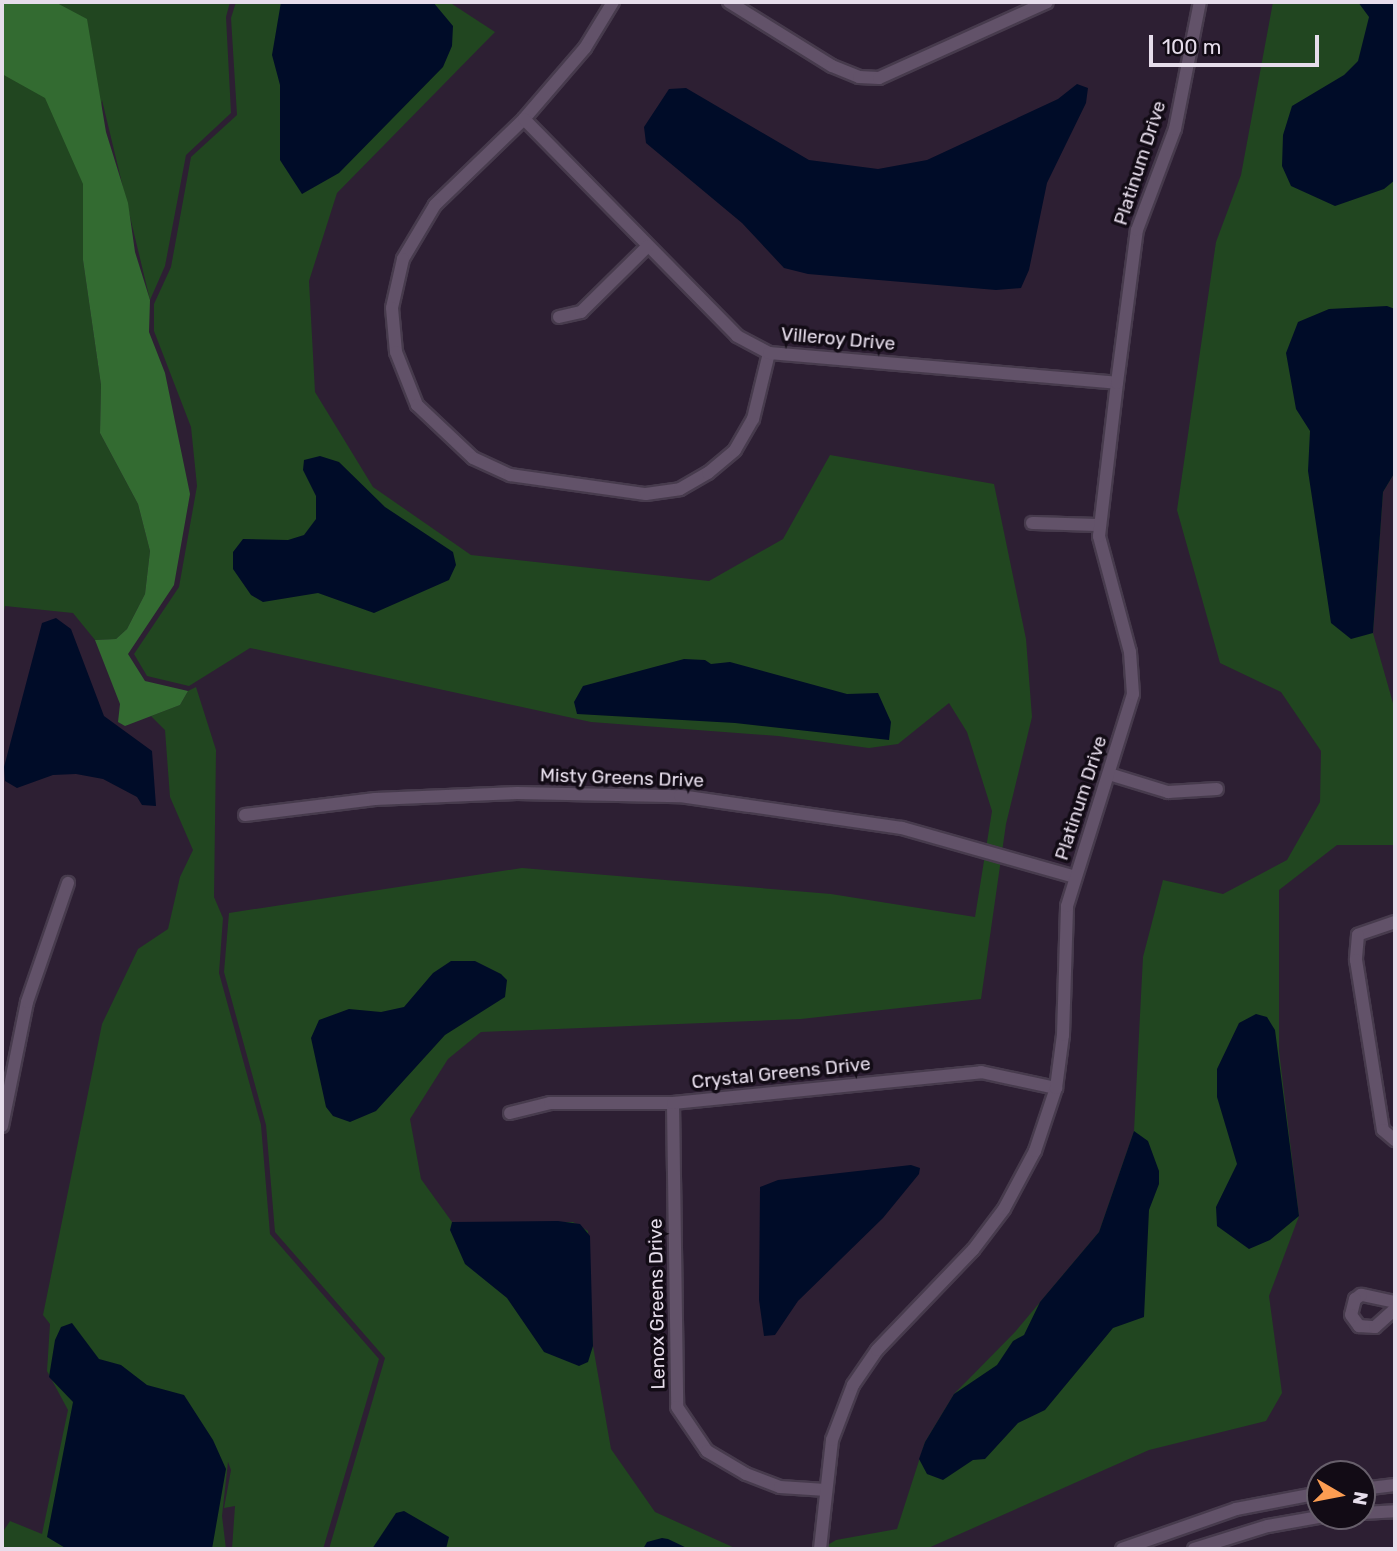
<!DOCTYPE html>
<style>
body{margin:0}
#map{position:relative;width:1397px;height:1551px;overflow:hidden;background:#2d1f33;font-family:Rubik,sans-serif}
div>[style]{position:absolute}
.green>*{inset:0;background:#214620}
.forest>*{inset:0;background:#336b31}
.water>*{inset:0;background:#000c28}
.roads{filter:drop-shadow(2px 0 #473b4d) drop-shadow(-2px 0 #473b4d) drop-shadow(0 2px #473b4d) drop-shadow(0 -2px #473b4d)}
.minor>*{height:12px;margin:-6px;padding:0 6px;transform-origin:6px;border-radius:6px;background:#625269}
span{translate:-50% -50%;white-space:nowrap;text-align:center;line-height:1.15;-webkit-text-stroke:7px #120b15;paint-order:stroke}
.street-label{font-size:19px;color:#e6ddeb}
.frame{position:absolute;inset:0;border:4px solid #e6ddeb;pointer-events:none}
.north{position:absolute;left:1306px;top:1460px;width:70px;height:70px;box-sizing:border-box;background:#120b15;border:2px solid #675f6b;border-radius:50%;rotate:100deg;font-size:19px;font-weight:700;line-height:28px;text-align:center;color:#e6ddeb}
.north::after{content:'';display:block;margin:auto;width:24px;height:32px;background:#fc9d52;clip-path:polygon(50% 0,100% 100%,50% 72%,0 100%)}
.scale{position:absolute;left:1149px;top:35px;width:170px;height:32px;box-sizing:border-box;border:4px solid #e6ddeb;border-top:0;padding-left:9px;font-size:21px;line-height:24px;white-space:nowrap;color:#e6ddeb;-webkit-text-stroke:5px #120b15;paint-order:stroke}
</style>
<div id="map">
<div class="green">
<div style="clip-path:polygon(2px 2px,230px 2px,226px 17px,231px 113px,186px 155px,165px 266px,150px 300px,102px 100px,83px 260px,101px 385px,100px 433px,138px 504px,150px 551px,145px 594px,127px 629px,116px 639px,95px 640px,73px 613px,5px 606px,2px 622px)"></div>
<div style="clip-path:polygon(236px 2px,449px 2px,495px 32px,337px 193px,309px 281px,315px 392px,373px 487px,471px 555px,709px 581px,783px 539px,830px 455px,994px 484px,1026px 639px,1032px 717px,1006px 824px,981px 999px,801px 1019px,481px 1032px,448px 1059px,410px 1119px,421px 1179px,452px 1222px,573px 1222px,588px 1231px,593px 1346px,611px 1449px,655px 1512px,737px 1549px,329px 1549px,385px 1358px,275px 1232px,266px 1125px,224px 972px,229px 913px,522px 868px,831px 894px,975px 917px,992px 811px,967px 732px,949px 703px,898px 744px,869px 748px,778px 736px,591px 722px,250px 648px,189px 686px,147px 676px,134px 654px,179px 587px,197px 486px,191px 427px,154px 331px,154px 304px,171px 267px,191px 157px,237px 115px,231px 18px)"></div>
<div style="clip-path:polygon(1273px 2px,1395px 2px,1395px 472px,1383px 492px,1373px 633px,1395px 710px,1395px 845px,1337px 845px,1279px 890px,1279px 1051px,1299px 1216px,1269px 1296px,1282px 1393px,1266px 1421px,1149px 1450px,926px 1549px,821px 1549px,836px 1540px,897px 1529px,925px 1442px,954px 1394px,1015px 1332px,1099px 1232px,1134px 1131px,1143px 957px,1163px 880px,1223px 894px,1287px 860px,1320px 802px,1321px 751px,1281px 692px,1220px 663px,1177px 510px,1216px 242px,1241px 175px)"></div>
<div style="clip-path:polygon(196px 687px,216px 750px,214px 897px,223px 918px,219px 973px,261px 1125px,270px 1234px,379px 1359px,323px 1549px,232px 1549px,235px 1506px,224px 1508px,231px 1470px,228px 1462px,222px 1516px,226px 1549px,2px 1549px,2px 1533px,10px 1521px,42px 1534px,68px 1410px,47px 1371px,50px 1324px,43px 1315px,102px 1024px,138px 949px,168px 929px,180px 877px,193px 850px,170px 797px,165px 730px,151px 716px,180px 705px,188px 691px)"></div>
</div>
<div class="forest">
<div style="clip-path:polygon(2px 2px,55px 2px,87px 19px,106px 132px,128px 203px,135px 252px,150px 300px,149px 332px,165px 373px,190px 494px,174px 585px,128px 654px,145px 681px,188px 691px,180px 705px,125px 726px,118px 722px,120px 704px,95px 640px,116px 639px,127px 629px,145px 594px,150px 551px,138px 504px,100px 433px,101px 385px,83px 260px,83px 184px,45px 98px,2px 74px)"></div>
</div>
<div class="water">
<div style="clip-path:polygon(281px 2px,433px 2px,453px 26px,452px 46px,443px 67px,339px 173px,302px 194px,280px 160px,280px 85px,272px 55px)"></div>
<div style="clip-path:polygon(1358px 2px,1395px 2px,1395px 180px,1384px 189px,1335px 206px,1291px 186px,1282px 166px,1283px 135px,1292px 106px,1344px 75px,1358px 61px,1369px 17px)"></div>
<div style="clip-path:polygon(1077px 84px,1088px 88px,1086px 103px,1047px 183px,1029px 270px,1021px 288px,996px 290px,808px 274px,784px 268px,742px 223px,646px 143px,644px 127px,669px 89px,686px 88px,809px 160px,878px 169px,927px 160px,1058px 99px)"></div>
<div style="clip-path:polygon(1387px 306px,1395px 309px,1395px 472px,1383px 492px,1373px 633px,1351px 639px,1331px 623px,1308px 471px,1310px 431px,1296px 409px,1286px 353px,1298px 322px,1329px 309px)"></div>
<div style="clip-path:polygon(320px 456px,339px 462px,385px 507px,453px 552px,456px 565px,449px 580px,374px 613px,318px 593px,263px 602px,251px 595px,233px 569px,233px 552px,243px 539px,288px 540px,304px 535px,316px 519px,316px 496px,303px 470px,304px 460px)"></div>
<div style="clip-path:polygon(56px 618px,71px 629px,104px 716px,152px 751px,156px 806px,142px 805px,137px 797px,103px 779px,76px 774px,53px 775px,17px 788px,5px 781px,4px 767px,42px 623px)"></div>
<div style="clip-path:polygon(684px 659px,705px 660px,711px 664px,730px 662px,847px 694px,878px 693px,891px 722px,889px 740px,735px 723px,577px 714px,574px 702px,583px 686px)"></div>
<div style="clip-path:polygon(451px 961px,475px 961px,501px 974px,507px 980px,505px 997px,445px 1035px,376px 1111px,350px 1122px,333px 1116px,326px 1107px,311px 1038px,319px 1020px,349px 1009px,381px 1012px,404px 1007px,433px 973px)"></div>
<div style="clip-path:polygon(1256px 1014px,1267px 1017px,1275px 1030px,1299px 1216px,1270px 1240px,1249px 1249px,1217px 1226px,1216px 1207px,1237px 1164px,1217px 1097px,1217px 1069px,1239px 1023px)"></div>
<div style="clip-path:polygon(1134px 1131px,1148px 1141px,1159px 1171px,1159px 1184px,1149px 1210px,1144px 1317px,1113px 1328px,1045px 1410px,1018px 1423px,985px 1459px,973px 1460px,943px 1480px,927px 1474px,919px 1459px,925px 1442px,954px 1394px,997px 1365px,1013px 1341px,1024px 1335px,1040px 1302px,1099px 1232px)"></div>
<div style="clip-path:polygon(911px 1165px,920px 1168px,919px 1174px,883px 1218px,798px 1301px,775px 1335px,764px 1336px,759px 1300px,760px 1187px,778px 1180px)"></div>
<div style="clip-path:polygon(558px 1221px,580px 1224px,590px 1236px,593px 1346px,588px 1362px,579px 1366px,544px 1352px,507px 1298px,465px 1264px,450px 1230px,452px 1222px)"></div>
<div style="clip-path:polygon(72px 1323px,99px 1359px,121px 1365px,147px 1385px,184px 1395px,213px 1440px,226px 1469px,212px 1549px,67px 1549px,47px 1537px,73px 1402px,49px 1377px,55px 1340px,61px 1327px)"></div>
<div style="clip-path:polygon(404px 1511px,449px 1537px,446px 1549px,372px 1549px,396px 1513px)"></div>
<div style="clip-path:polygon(662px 1538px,668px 1539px,689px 1549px,643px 1549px,647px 1542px)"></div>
</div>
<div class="roads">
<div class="minor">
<div style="left:613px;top:2px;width:54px;rotate:121.3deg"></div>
<div style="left:585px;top:48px;width:94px;rotate:130.7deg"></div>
<div style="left:524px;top:119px;width:124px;rotate:136deg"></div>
<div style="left:435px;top:205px;width:63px;rotate:120.7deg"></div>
<div style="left:403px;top:259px;width:50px;rotate:102.7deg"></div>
<div style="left:392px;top:308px;width:44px;rotate:84.8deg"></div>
<div style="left:396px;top:352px;width:57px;rotate:68.4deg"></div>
<div style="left:417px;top:405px;width:77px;rotate:43.4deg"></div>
<div style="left:473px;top:458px;width:41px;rotate:24.7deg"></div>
<div style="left:510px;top:475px;width:137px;rotate:8deg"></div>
<div style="left:646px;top:494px;width:34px;rotate:-8deg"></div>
<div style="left:680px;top:489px;width:32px;rotate:-30deg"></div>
<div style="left:708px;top:473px;width:35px;rotate:-40deg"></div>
<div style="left:735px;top:450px;width:36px;rotate:-60deg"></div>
<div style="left:753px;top:419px;width:68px;rotate:-76.4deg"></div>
<div style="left:729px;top:2px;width:121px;rotate:31.9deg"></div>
<div style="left:832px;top:66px;width:29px;rotate:22deg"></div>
<div style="left:859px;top:77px;width:20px;rotate:3deg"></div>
<div style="left:879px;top:78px;width:184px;rotate:-24.3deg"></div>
<div style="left:524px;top:119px;width:304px;rotate:45.5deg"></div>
<div style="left:737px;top:336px;width:36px;rotate:28deg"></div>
<div style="left:769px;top:353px;width:349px;rotate:4.9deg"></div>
<div style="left:559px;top:317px;width:23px;rotate:-13deg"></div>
<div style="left:581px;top:312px;width:94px;rotate:-44.6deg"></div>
<div style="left:1032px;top:523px;width:67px;rotate:1.7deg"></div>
<div style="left:1109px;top:774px;width:62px;rotate:17deg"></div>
<div style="left:1168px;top:792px;width:49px;rotate:-3.5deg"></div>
<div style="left:245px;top:815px;width:131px;rotate:-7deg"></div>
<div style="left:375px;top:799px;width:142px;rotate:-2.4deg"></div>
<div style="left:517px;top:793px;width:163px;rotate:1.1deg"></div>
<div style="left:680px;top:796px;width:224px;rotate:8.2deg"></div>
<div style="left:902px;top:828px;width:180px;rotate:15.8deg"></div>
<div style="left:1395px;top:922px;width:39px;rotate:161deg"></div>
<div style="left:1358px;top:935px;width:25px;rotate:95deg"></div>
<div style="left:1356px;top:960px;width:172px;rotate:81deg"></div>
<div style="left:1383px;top:1130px;width:16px;rotate:40deg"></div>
<div style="left:673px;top:1103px;width:304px;rotate:89.2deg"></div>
<div style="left:677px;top:1407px;width:53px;rotate:55.7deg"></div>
<div style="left:707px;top:1451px;width:45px;rotate:30.5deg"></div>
<div style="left:746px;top:1474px;width:36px;rotate:21deg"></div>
<div style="left:780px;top:1487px;width:46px;rotate:3.7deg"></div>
<div style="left:510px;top:1113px;width:41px;rotate:-14deg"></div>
<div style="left:550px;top:1103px;width:123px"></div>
<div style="left:673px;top:1103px;width:310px;rotate:-5.7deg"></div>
<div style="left:981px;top:1072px;width:77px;rotate:12deg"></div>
<div style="left:2px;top:1126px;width:126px;rotate:-78.6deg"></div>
<div style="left:27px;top:1002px;width:126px;rotate:-71deg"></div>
<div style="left:1395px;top:1302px;width:35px;rotate:-168deg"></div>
<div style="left:1361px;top:1295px;width:7px;rotate:146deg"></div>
<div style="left:1355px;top:1299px;width:16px;rotate:104deg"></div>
<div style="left:1351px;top:1315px;width:14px;rotate:54deg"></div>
<div style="left:1359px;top:1326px;width:16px;rotate:4deg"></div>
<div style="left:1375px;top:1327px;width:27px;rotate:-42deg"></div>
<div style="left:1362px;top:1489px;width:33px;rotate:-7deg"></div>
<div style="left:1362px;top:1513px;width:33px;rotate:-3deg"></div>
<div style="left:820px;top:1549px;width:110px;rotate:-83.7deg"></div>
<div style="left:832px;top:1440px;width:59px;rotate:-69.1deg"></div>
<div style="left:853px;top:1385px;width:42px;rotate:-55.6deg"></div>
<div style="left:877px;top:1350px;width:139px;rotate:-46.2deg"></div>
<div style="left:973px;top:1250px;width:51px;rotate:-52.9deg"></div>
<div style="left:1004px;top:1209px;width:66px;rotate:-61.9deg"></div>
<div style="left:1035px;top:1151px;width:66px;rotate:-71.6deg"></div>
<div style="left:1056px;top:1088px;width:53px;rotate:-82.5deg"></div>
<div style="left:1063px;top:1035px;width:129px;rotate:-88.2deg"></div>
<div style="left:1067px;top:906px;width:222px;rotate:-72.7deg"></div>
<div style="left:1133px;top:694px;width:42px;rotate:-94.1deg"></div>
<div style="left:1130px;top:652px;width:120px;rotate:-105deg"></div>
<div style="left:1099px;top:536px;width:154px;rotate:-83.3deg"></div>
<div style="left:1117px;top:383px;width:154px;rotate:-82.6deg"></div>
<div style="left:1137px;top:230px;width:108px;rotate:-69.4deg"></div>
<div style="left:1175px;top:129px;width:129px;rotate:-78.9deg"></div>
<div style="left:1122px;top:1549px;width:121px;rotate:-19.3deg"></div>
<div style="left:1236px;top:1509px;width:86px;rotate:-10.8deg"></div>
<div style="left:1194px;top:1549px;width:77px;rotate:-17.3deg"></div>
<div style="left:1268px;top:1526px;width:58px;rotate:-10deg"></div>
</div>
</div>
<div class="street-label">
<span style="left:1140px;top:163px;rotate:-72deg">Platinum Drive</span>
<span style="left:838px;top:339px;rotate:5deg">Villeroy Drive</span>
<span style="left:622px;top:778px;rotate:2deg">Misty Greens Drive</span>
<span style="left:1081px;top:798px;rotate:-72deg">Platinum Drive</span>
<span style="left:781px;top:1073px;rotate:-6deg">Crystal Greens Drive</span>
<span style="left:657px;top:1304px;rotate:-91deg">Lenox Greens Drive</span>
</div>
<div class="frame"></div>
<div class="north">N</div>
<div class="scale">100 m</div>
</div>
